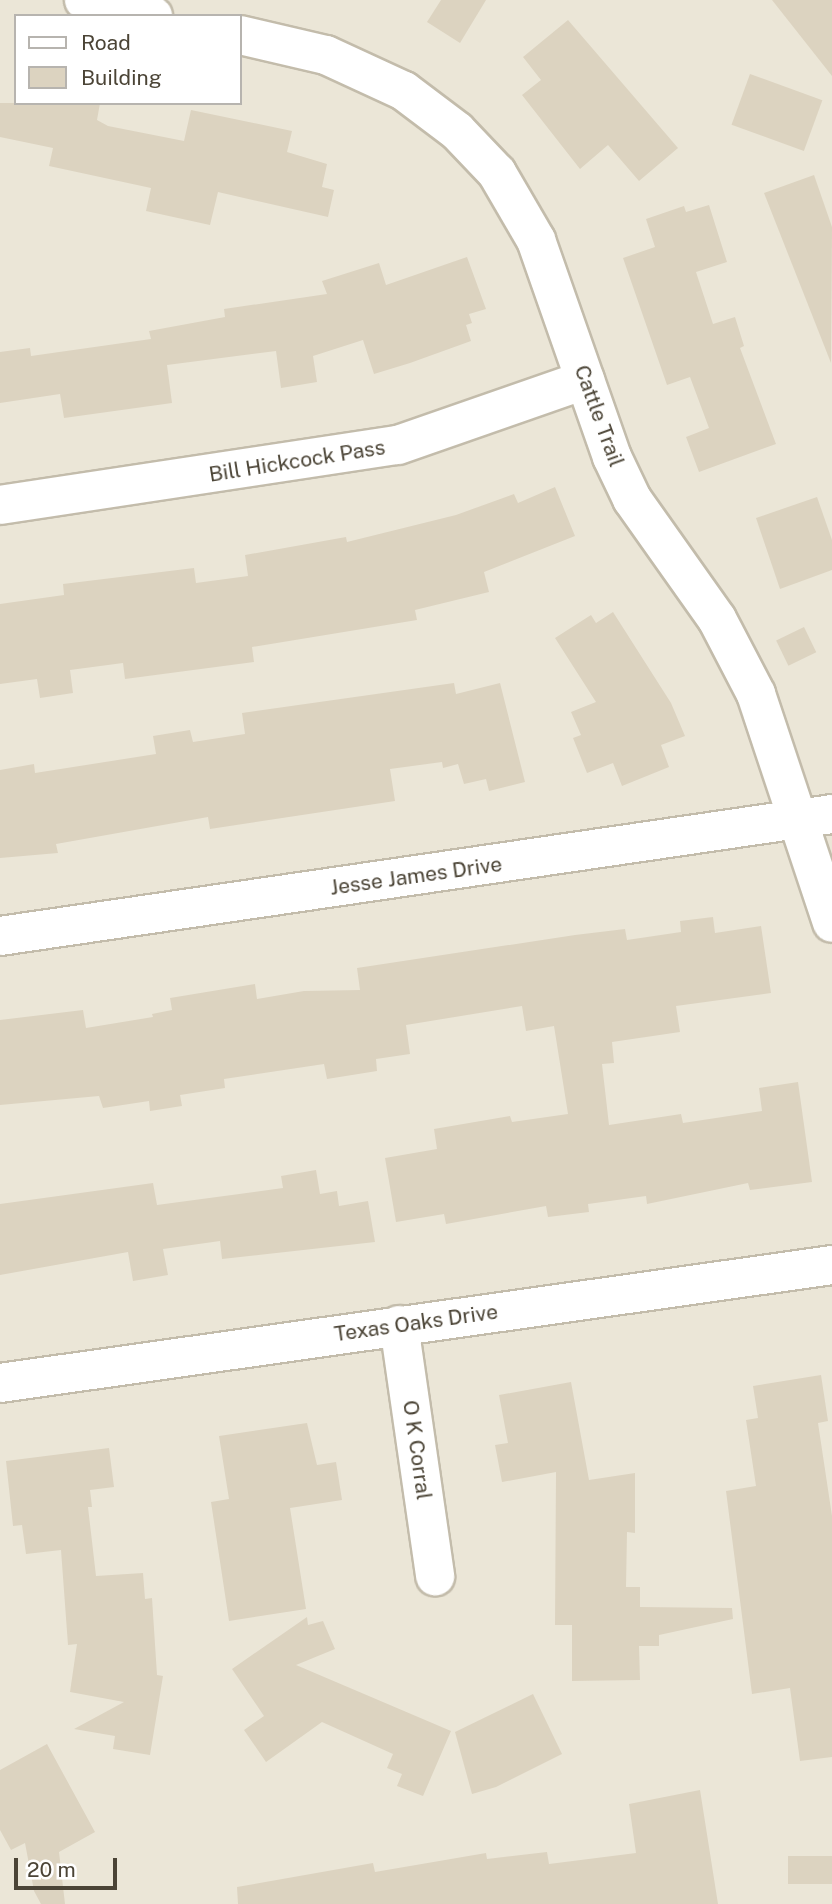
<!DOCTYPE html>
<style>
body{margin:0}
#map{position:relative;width:832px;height:1904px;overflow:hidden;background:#f6f3e9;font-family:"Public Sans",sans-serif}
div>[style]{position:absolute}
.residential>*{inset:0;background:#ebe6d7}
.building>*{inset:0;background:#dcd3c0;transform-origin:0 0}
.roads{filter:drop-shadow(2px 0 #c3bcab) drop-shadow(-2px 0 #c3bcab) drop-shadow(0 2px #c3bcab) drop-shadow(0 -2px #c3bcab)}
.street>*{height:38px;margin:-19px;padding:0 19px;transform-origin:19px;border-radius:19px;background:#fff}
span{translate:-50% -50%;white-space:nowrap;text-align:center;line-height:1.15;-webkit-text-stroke:5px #fff;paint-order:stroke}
.street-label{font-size:21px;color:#4b4436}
.legend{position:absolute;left:14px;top:14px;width:228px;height:91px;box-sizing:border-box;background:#fff;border:2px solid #b7b4af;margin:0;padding:9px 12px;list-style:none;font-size:21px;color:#4b4436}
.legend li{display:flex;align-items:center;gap:14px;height:35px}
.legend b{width:35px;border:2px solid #b7b4af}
.scale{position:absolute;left:14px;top:1858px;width:103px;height:32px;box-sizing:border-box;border:4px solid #4b4436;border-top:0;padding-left:9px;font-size:21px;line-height:24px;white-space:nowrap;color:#4b4436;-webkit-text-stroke:5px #fff;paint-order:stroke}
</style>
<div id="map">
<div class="residential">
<div style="clip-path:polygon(evenodd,0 0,832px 0,832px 1904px,0 1904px,0 0,16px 16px,240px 16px,240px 103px,16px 103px,16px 16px)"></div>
</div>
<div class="building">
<div style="clip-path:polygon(441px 0,486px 0,460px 43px,427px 22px)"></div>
<div style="clip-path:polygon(772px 0,832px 0,832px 76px)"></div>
<div style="clip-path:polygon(568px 20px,678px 148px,639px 181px,608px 145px,580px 169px,522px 95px,541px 80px,523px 57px)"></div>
<div style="left:750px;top:74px;width:77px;height:54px;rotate:20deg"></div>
<div style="clip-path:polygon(0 103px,100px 103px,97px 120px,108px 126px,184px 141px,191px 110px,292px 131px,287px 152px,327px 164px,322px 187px,334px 190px,328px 217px,218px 192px,210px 225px,146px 211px,151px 188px,49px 166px,53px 148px,0 137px)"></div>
<div style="clip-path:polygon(814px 175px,832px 227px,831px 363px,764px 193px)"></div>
<div style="clip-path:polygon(709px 205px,727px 262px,696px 272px,713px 324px,735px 317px,744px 346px,740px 348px,776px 444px,699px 472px,686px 437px,709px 428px,690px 377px,667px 385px,623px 258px,655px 247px,646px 219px,684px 206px,686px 212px)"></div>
<div style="clip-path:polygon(467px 257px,486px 309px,469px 314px,472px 323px,466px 325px,471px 341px,410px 363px,374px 374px,363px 340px,313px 356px,317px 382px,281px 388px,276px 351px,167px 365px,172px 403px,64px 418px,60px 394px,0 403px,0 352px,30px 348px,31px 356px,151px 339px,149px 331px,225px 317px,224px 309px,327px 294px,322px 281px,379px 263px,386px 285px)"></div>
<div style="clip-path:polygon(555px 487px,575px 536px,484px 572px,489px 592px,415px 610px,417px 620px,252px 647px,254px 662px,125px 679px,123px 663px,70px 670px,73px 693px,40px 698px,37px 679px,0 684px,0 604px,64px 595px,63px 584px,194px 568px,196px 583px,248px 576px,245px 555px,346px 537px,347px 542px,456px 515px,514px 494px,518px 503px)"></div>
<div style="clip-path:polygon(817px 497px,832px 540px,832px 570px,780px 589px,756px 518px)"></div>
<div style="clip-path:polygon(613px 612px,671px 703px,685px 736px,661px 745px,669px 767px,622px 786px,613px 763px,587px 773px,573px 738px,581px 735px,571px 712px,596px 702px,555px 638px,591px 615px,596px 623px)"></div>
<div style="left:804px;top:627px;width:28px;height:31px;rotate:64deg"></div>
<div style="clip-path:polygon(454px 683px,456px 694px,500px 683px,525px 782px,489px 791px,486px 779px,464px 784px,458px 764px,443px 768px,442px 762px,390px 769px,395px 801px,210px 829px,208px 817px,56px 844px,58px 853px,0 858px,0 770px,34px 764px,35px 773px,156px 754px,153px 736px,190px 730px,193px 742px,245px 734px,242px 713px)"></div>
<div style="clip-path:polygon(713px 917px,715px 933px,761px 926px,771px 993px,676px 1006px,680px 1032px,612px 1042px,614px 1063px,602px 1064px,609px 1125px,681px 1114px,683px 1123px,762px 1111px,759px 1088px,798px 1082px,812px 1182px,750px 1190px,748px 1183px,647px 1204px,646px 1196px,588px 1204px,589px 1212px,548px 1217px,546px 1206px,446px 1224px,444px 1214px,396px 1222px,385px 1158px,437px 1149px,434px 1129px,510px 1116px,512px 1122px,568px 1114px,554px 1026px,526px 1031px,522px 1006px,406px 1025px,410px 1054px,376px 1059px,377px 1071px,327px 1079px,324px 1064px,224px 1079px,225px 1088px,180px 1095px,182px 1106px,150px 1111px,149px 1101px,103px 1108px,99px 1096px,0 1105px,0 1020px,83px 1010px,86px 1028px,153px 1017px,152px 1014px,172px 1010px,170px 998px,255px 984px,257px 999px,304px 991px,360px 990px,357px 968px,575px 935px,625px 929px,627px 940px,681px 932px,680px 921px)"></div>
<div style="clip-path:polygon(316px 1170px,320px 1194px,337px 1191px,339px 1206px,368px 1201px,375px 1242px,222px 1259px,220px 1241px,163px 1249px,168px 1275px,133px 1281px,128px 1252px,0 1275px,0 1204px,153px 1183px,157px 1205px,283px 1188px,281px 1176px)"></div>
<div style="clip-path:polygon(821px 1375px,828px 1421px,818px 1423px,832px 1516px,832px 1757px,800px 1761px,790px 1688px,752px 1694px,726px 1491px,756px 1486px,746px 1420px,758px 1418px,753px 1386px)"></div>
<div style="clip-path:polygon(571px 1382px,589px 1480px,635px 1473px,635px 1533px,627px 1532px,626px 1587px,640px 1587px,640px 1607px,732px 1608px,733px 1619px,659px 1635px,659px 1646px,639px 1646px,640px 1680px,572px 1681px,572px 1625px,555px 1625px,556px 1472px,502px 1482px,495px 1445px,508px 1443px,499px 1395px)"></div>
<div style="clip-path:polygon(307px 1423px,317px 1465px,336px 1462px,342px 1500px,290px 1508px,306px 1609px,229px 1621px,211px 1502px,229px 1499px,219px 1436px)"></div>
<div style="clip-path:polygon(109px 1448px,114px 1487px,90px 1490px,92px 1507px,88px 1507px,96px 1576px,143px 1573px,145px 1599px,152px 1598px,157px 1675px,163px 1676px,150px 1755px,113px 1749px,115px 1736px,74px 1729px,124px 1702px,70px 1692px,77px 1644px,68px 1645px,61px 1550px,26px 1554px,22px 1525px,13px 1526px,6px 1461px)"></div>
<div style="clip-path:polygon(307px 1617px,308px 1625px,323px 1621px,335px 1649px,296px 1665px,451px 1731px,423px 1796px,397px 1786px,402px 1774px,387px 1768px,393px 1754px,322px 1722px,266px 1762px,244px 1730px,264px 1716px,232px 1669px)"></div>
<div style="clip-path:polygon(533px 1694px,562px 1754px,496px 1787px,472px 1794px,455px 1732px)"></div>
<div style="clip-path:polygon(47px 1744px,95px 1832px,59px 1852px,65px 1904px,41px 1904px,34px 1891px,25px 1843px,11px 1850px,0 1830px,0 1770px)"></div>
<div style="clip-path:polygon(700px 1790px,718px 1904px,238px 1904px,237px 1887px,373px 1863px,375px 1872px,486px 1853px,487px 1859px,547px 1852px,549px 1864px,636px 1853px,629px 1804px)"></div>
<div style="left:832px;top:1856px;width:28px;height:44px;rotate:90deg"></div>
</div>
<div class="roads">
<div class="street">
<div style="left:84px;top:0;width:71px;rotate:13.1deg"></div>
<div style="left:240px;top:35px;width:88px;rotate:13.1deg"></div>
<div style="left:326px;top:55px;width:86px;rotate:24.8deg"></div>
<div style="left:404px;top:91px;width:66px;rotate:37deg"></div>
<div style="left:457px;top:131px;width:58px;rotate:46.4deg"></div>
<div style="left:497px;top:173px;width:78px;rotate:59.8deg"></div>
<div style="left:536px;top:240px;width:230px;rotate:70.7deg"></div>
<div style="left:612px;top:457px;width:47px;rotate:64.5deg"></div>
<div style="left:632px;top:499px;width:147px;rotate:54.7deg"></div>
<div style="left:717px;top:619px;width:85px;rotate:62.5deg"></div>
<div style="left:756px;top:694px;width:241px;rotate:71.6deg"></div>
<div style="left:0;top:505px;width:402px;rotate:-8.6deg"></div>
<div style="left:398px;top:445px;width:198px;rotate:-19.2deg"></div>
<div style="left:0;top:936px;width:841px;rotate:-8.34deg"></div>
<div style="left:399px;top:1325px;width:254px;rotate:81.8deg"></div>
<div style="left:0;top:1383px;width:840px;rotate:-8.07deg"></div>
</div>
</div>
<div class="street-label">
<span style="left:599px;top:416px;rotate:70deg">Cattle Trail</span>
<span style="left:297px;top:461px;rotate:-9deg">Bill Hickcock Pass</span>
<span style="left:416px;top:876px;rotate:-8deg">Jesse James Drive</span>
<span style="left:416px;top:1323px;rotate:-8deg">Texas Oaks Drive</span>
<span style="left:417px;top:1450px;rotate:82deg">O K Corral</span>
</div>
<ul class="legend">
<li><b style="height:9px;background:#fff"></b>Road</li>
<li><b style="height:19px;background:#dcd3c0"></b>Building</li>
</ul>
<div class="scale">20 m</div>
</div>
